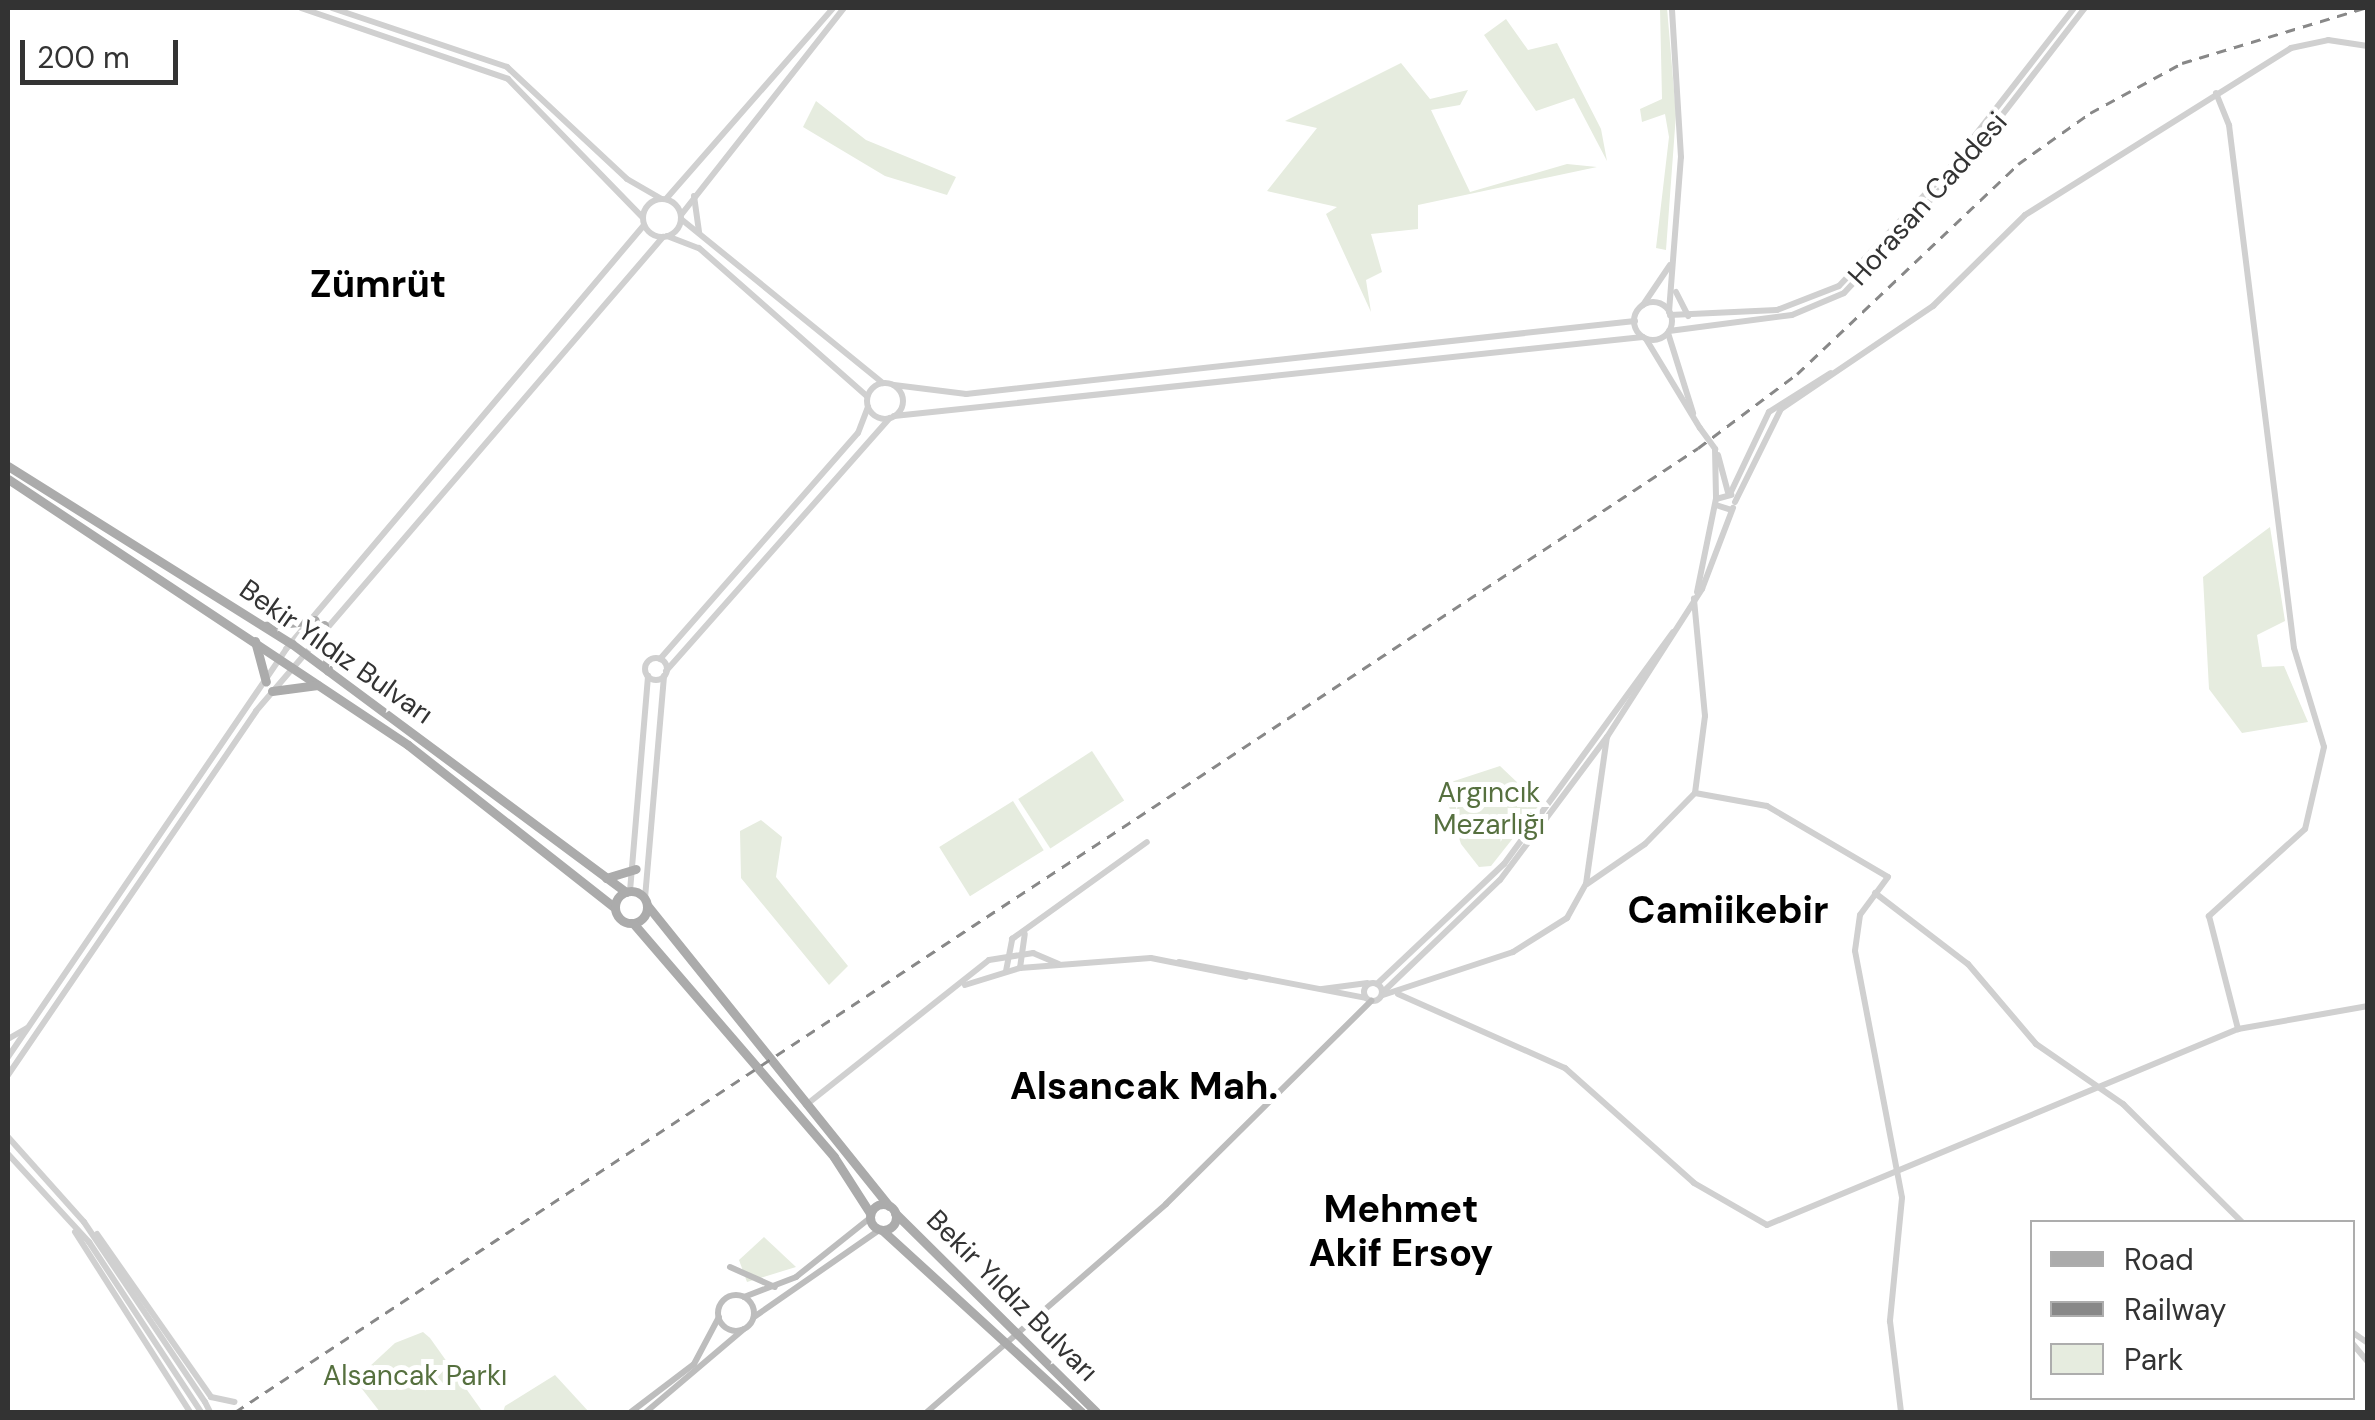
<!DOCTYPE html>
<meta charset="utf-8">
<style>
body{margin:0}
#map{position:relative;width:2375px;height:1420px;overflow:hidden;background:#fff;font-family:"DM Sans",sans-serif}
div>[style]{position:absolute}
.green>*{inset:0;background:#e6ecdf;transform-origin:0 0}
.tertiary>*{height:6px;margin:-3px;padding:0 3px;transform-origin:3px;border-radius:3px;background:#d0d0d0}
.tertiary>.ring{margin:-3px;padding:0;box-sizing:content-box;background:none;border:6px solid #d0d0d0;border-radius:50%}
.secondary>*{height:6px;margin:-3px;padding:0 3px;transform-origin:3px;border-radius:3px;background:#bdbdbd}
.secondary>.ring{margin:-3px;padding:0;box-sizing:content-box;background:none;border:6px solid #bdbdbd;border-radius:50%}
.primary>*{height:9px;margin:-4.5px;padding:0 4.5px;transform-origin:4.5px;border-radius:4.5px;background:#ababab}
.primary>.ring{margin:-4.5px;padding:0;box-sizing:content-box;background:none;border:9px solid #ababab;border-radius:50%}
.rail>*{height:2.5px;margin-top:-1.25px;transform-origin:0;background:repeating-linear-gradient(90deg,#888 0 10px,transparent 0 18px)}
.tertiary-bridge>*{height:6px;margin:-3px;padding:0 3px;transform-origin:3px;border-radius:3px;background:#d0d0d0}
span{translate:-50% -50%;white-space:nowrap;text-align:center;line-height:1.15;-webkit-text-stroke:10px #fff;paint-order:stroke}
.street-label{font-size:28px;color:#333}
.park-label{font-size:28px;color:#56703f}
.district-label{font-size:38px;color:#000;font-weight:700}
.frame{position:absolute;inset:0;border:10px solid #333;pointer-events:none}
.legend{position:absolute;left:2030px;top:1220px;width:325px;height:180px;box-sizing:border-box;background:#fff;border:2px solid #adadad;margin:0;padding:12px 18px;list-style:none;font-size:30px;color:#333}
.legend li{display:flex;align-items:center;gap:20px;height:50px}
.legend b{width:50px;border:2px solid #adadad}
.scale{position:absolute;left:20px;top:40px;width:158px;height:45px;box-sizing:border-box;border:5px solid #333;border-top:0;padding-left:12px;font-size:30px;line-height:35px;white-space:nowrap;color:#333;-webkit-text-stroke:8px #fff;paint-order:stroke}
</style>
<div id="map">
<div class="green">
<div style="clip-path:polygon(1660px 8px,1667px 8px,1676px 114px,1666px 250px,1656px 248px,1669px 137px,1665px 114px,1642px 122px,1640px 109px,1662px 99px)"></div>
<div style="clip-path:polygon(1506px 19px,1528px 50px,1557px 43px,1601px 129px,1607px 161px,1574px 98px,1536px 111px,1484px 35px)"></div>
<div style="clip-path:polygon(1401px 63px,1430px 99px,1468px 90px,1460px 105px,1431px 110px,1470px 192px,1567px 164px,1597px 167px,1418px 205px,1418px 229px,1371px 234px,1382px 272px,1366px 280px,1371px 312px,1326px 214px,1337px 207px,1267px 191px,1317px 128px,1285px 121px)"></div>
<div style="clip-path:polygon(816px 101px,866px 140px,956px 177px,947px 195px,885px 176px,803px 127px)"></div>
<div style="clip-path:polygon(2270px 527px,2285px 621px,2257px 635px,2262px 667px,2284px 666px,2308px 722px,2242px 733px,2209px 689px,2203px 577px)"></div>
<div style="left:1092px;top:751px;width:59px;height:88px;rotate:57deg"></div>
<div style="clip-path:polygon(1500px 766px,1540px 804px,1491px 866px,1479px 867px,1461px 844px,1442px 785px)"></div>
<div style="left:1013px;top:801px;width:58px;height:87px;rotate:58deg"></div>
<div style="clip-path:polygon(761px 820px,782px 837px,776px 877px,848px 966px,829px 985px,741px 878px,740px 831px)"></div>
<div style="clip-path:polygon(764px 1237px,796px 1267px,747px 1282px,739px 1260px)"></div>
<div style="clip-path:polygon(423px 1332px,430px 1338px,482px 1411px,380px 1412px,355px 1380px,395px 1343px)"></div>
<div style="clip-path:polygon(555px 1375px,589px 1412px,503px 1412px,505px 1406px)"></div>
</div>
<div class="tertiary">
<div style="left:301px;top:8px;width:219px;rotate:18.9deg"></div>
<div style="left:508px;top:79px;width:192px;rotate:45.8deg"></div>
<div style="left:332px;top:8px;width:185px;rotate:18.6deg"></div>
<div style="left:507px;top:67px;width:164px;rotate:43deg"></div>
<div style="left:627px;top:179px;width:39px;rotate:30deg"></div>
<div style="left:2216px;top:93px;width:35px;rotate:68deg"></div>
<div style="left:2229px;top:125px;width:527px;rotate:82.92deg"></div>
<div style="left:2294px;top:648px;width:103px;rotate:73.1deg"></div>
<div style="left:2324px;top:747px;width:84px;rotate:103deg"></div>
<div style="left:2305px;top:829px;width:130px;rotate:137.8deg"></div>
<div style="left:2209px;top:916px;width:117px;rotate:75.6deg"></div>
<div style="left:694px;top:196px;width:37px;rotate:82deg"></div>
<div class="ring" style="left:643px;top:199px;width:32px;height:32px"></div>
<div style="left:666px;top:199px;width:254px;rotate:-48.8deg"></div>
<div style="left:681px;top:215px;width:263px;rotate:-51.8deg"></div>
<div style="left:681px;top:219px;width:260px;rotate:39.1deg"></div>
<div style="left:667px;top:236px;width:34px;rotate:21deg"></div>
<div style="left:699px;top:248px;width:224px;rotate:41.4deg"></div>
<div style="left:1676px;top:292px;width:27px;rotate:63deg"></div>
<div class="ring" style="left:1634px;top:302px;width:32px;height:32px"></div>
<div style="left:1643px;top:305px;width:48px;rotate:-56deg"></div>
<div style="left:1669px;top:312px;width:155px;rotate:-85.6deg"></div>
<div style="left:1681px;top:157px;width:149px;rotate:-93.5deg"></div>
<div style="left:1670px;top:315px;width:107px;rotate:-2.7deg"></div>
<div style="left:1777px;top:310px;width:66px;rotate:-21.2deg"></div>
<div style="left:1839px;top:286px;width:159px;rotate:-46.8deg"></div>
<div style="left:1948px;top:170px;width:205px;rotate:-52.1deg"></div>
<div style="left:1669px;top:331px;width:124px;rotate:-7.4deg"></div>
<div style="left:1792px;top:315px;width:56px;rotate:-22.9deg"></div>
<div style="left:1844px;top:293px;width:178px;rotate:-47.1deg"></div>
<div style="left:1965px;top:163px;width:196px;rotate:-52.3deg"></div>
<div style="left:1668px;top:333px;width:84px;rotate:72.6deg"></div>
<div style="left:1646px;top:339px;width:104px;rotate:58.8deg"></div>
<div class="ring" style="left:867px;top:383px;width:30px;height:30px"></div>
<div style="left:894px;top:385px;width:73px;rotate:7.1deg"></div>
<div style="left:966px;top:394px;width:673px;rotate:-6.23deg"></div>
<div style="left:894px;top:416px;width:753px;rotate:-6.02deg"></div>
<div style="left:1715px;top:449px;width:49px;rotate:88.8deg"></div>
<div style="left:1718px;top:455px;width:39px;rotate:75deg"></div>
<div style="left:1730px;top:494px;width:91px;rotate:-64.6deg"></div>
<div style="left:1769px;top:412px;width:73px;rotate:-32.2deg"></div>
<div style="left:1735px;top:502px;width:104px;rotate:-63.7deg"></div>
<div style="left:1781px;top:409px;width:184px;rotate:-34.1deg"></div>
<div style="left:1933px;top:306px;width:129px;rotate:-44.7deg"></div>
<div style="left:2025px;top:215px;width:314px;rotate:-32.1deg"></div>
<div style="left:2291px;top:48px;width:38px;rotate:-12deg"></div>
<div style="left:2328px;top:40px;width:40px;rotate:8.5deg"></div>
<div style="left:1716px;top:505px;width:16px;rotate:18deg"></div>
<div style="left:1697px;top:592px;width:95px;rotate:-78.5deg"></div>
<div style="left:1716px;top:499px;width:16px;rotate:-15deg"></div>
<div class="ring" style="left:645px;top:658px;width:16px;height:16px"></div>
<div style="left:660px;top:659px;width:300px;rotate:-48.8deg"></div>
<div style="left:858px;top:433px;width:28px;rotate:-69deg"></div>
<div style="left:666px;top:671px;width:338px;rotate:-48.5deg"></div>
<div style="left:1695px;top:793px;width:73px;rotate:10.2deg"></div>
<div style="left:1767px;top:806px;width:140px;rotate:30.4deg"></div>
<div style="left:1888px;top:877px;width:47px;rotate:126.4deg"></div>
<div style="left:1860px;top:915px;width:36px;rotate:98deg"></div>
<div style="left:1855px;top:951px;width:251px;rotate:79.2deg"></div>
<div style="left:1902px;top:1198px;width:124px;rotate:95.6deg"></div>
<div style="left:1890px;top:1321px;width:92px;rotate:83.1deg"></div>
<div style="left:1587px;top:884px;width:70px;rotate:-34.6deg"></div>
<div style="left:1645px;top:844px;width:71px;rotate:-45.6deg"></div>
<div style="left:1695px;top:793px;width:78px;rotate:-82.6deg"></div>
<div style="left:1705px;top:716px;width:118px;rotate:-95.4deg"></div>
<div style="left:630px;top:891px;width:216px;rotate:-85.2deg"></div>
<div style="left:1875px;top:893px;width:117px;rotate:37.4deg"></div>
<div style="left:1968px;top:964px;width:105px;rotate:49.6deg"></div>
<div style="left:2036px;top:1044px;width:106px;rotate:34.6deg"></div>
<div style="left:2123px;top:1104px;width:168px;rotate:44.8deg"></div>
<div style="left:645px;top:898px;width:223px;rotate:-85.1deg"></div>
<div style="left:1179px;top:962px;width:190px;rotate:10.9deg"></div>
<div style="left:1020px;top:968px;width:34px;rotate:-82deg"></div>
<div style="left:1006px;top:971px;width:33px;rotate:-79deg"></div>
<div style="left:1012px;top:939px;width:166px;rotate:-35.7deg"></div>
<div class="ring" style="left:1364px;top:983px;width:12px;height:12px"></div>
<div style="left:1377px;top:984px;width:175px;rotate:-43.4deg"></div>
<div style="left:1504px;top:864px;width:287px;rotate:-53.9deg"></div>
<div style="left:965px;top:985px;width:58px;rotate:-17.2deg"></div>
<div style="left:1020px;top:968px;width:131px;rotate:-4.4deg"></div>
<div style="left:1151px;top:958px;width:97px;rotate:11.3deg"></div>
<div style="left:1322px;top:989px;width:46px;rotate:-7.4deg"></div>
<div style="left:1382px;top:993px;width:163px;rotate:-43.8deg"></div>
<div style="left:1500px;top:880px;width:179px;rotate:-53.2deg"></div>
<div style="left:1607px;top:737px;width:176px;rotate:-57.3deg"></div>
<div style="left:1702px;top:589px;width:87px;rotate:-69.1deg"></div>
<div style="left:1398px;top:994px;width:183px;rotate:23.9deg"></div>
<div style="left:1565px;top:1068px;width:173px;rotate:41.7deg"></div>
<div style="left:1694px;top:1183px;width:84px;rotate:29.9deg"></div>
<div style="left:1767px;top:1225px;width:510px;rotate:-22.59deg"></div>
<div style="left:2238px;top:1029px;width:132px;rotate:-10deg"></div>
<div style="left:1383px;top:995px;width:137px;rotate:-18.3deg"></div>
<div style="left:1513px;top:952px;width:64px;rotate:-32.2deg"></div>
<div style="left:1567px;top:918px;width:39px;rotate:-61deg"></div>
<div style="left:1586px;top:884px;width:148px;rotate:-81.9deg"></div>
<div style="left:8px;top:1039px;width:22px;rotate:-30deg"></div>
<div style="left:8px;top:1057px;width:494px;rotate:-55.7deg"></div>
<div style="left:286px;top:649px;width:555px;rotate:-49.82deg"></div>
<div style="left:8px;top:1075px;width:440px;rotate:-55.7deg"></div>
<div style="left:256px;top:711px;width:625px;rotate:-49.35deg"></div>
<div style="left:806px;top:1105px;width:233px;rotate:-38.4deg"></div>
<div style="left:989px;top:960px;width:45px;rotate:-9deg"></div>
<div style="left:1033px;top:953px;width:28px;rotate:23deg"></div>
<div style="left:8px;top:1137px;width:114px;rotate:48.2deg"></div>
<div style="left:84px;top:1222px;width:217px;rotate:56.1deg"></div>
<div style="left:8px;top:1154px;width:120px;rotate:47.4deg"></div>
<div style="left:89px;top:1242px;width:204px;rotate:56.6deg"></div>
<div style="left:75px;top:1232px;width:214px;rotate:57.4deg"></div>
<div style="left:97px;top:1234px;width:199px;rotate:55deg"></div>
<div style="left:211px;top:1397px;width:24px;rotate:12deg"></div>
<div style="left:2352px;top:1332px;width:19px;rotate:35deg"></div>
<div style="left:2352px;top:1343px;width:25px;rotate:50deg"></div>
</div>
<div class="secondary">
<div style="left:730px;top:1267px;width:49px;rotate:24deg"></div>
<div class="ring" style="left:718px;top:1295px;width:30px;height:30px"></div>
<div style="left:744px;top:1297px;width:56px;rotate:-21deg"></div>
<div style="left:796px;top:1277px;width:95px;rotate:-38.6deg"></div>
<div style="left:754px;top:1317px;width:152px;rotate:-34.8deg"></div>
<div style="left:631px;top:1412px;width:79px;rotate:-37.3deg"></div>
<div style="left:694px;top:1364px;width:53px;rotate:-62deg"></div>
<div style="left:646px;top:1412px;width:128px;rotate:-40.3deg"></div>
<div style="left:927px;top:1412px;width:317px;rotate:-41deg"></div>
<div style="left:1166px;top:1204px;width:289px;rotate:-44.7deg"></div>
</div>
<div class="primary">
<div style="left:8px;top:466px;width:335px;rotate:32.1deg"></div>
<div style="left:292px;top:644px;width:416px;rotate:36.6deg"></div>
<div style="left:8px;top:479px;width:480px;rotate:33.6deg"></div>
<div style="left:408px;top:745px;width:263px;rotate:38.2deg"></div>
<div style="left:324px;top:625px;width:46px;rotate:85deg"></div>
<div style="left:264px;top:626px;width:51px;rotate:-6.7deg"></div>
<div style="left:255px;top:641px;width:42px;rotate:75deg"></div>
<div style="left:272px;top:691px;width:46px;rotate:-7.4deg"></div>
<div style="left:606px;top:878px;width:31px;rotate:-17deg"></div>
<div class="ring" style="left:615px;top:891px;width:23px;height:23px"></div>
<div style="left:647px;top:905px;width:386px;rotate:51.2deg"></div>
<div style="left:633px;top:923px;width:308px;rotate:49.3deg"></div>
<div style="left:834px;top:1157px;width:67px;rotate:57.3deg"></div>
<div class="ring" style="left:870px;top:1204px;width:17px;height:17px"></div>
<div style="left:895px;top:1213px;width:283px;rotate:44.7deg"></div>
<div style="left:882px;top:1230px;width:270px;rotate:42.4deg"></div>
</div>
<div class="rail">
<div style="left:235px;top:1412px;width:1752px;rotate:-33.38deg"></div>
<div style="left:1698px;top:448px;width:124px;rotate:-36.8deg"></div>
<div style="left:1797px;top:374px;width:305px;rotate:-43.5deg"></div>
<div style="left:2018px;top:164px;width:88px;rotate:-35.3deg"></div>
<div style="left:2090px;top:113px;width:105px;rotate:-28.5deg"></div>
<div style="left:2182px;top:63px;width:190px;rotate:-16.8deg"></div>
</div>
<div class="tertiary-bridge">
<div style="left:1700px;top:428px;width:26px;rotate:54deg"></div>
<div style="left:205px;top:1402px;width:11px;rotate:63deg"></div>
</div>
<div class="street-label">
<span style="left:1928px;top:199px;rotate:-48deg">Horasan Caddesi</span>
<span style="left:336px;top:652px;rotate:35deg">Bekir Yıldız Bulvarı</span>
<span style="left:1012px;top:1296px;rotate:45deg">Bekir Yıldız Bulvarı</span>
</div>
<div class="park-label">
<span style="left:1489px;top:809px">Argıncık<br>Mezarlığı</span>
<span style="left:415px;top:1376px">Alsancak Parkı</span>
</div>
<div class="district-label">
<span style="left:378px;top:285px">Zümrüt</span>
<span style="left:1728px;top:911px">Camiikebir</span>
<span style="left:1144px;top:1087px">Alsancak Mah.</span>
<span style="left:1401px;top:1232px">Mehmet<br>Akif Ersoy</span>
</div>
<div class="frame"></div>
<ul class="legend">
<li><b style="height:12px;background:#ababab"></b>Road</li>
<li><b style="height:12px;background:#888"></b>Railway</li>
<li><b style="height:28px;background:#e6ecdf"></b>Park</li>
</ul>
<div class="scale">200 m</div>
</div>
